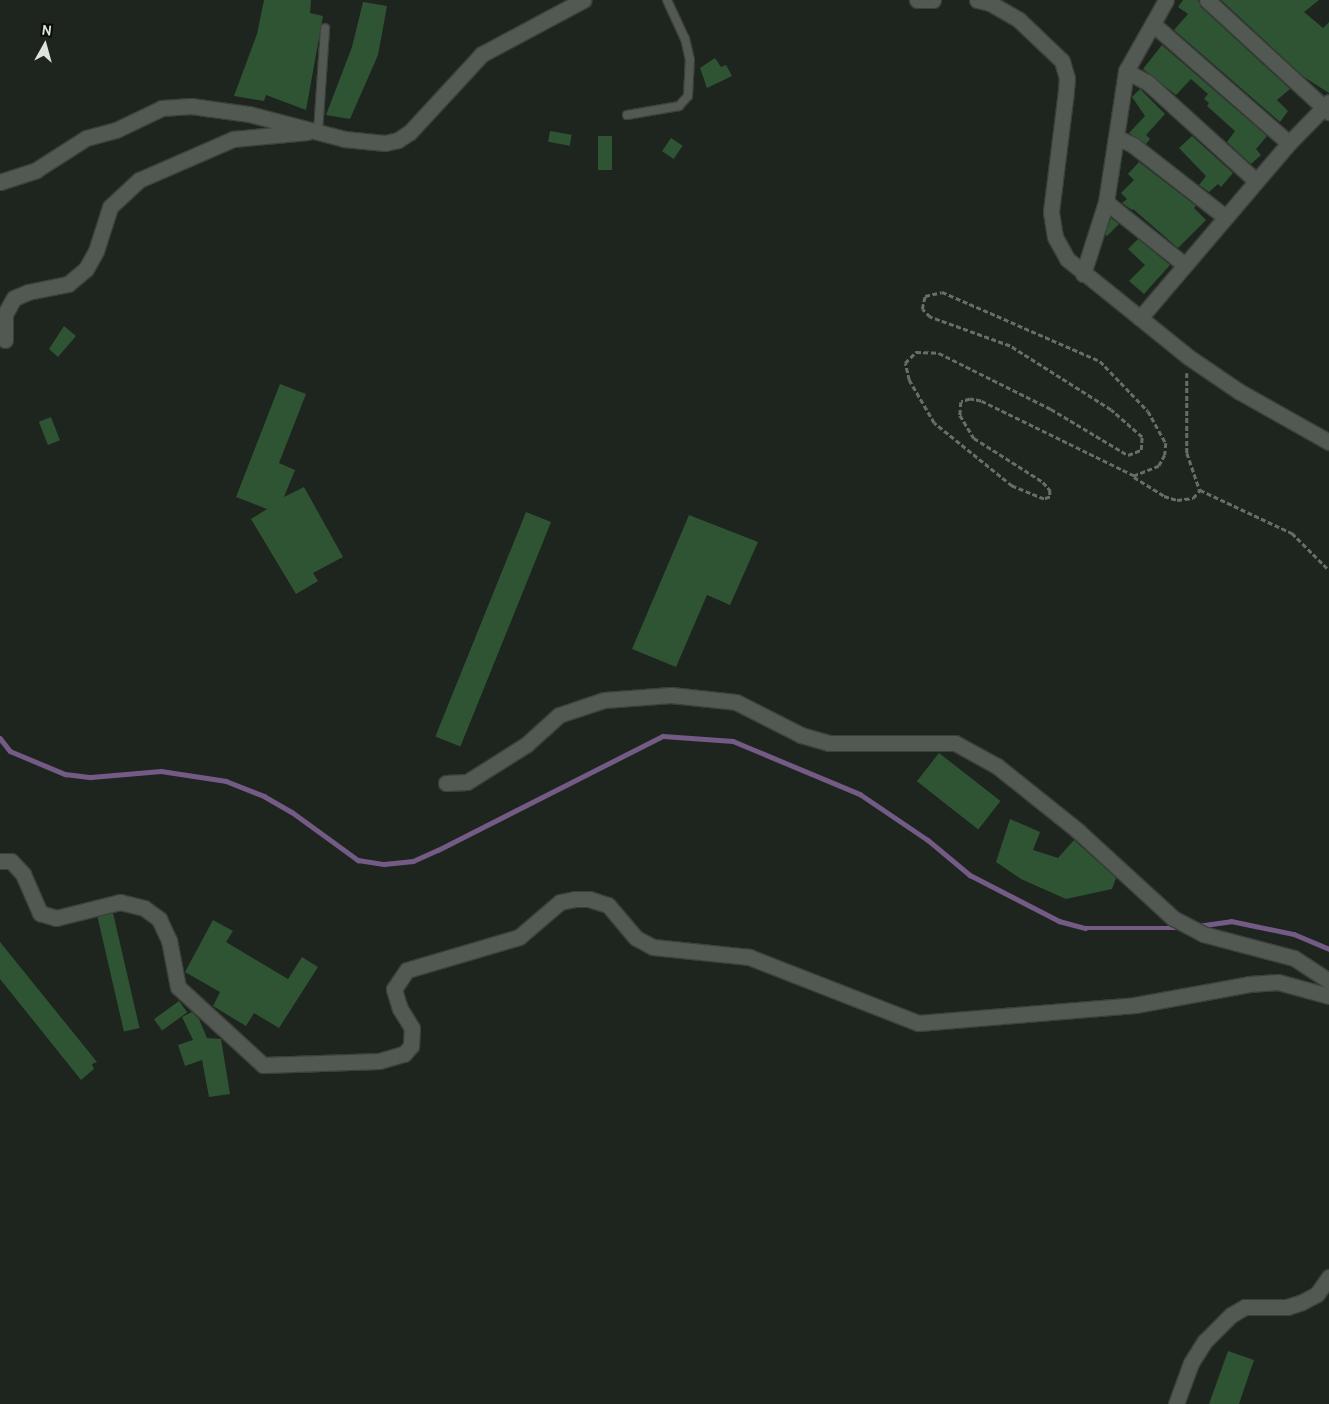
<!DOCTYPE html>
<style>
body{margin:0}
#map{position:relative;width:1329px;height:1404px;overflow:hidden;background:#1e241e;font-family:Cabin,sans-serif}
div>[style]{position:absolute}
.stream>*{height:4.5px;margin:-2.25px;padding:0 2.25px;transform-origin:2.25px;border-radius:2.25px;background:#745b85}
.building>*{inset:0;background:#2f5433;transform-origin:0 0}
.path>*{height:2.5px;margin-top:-1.25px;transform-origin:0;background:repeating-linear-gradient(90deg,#686d68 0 5px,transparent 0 7.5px)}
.roads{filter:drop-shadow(1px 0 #3c403c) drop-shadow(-1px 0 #3c403c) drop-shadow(0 1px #3c403c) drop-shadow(0 -1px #3c403c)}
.service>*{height:8px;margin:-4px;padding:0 4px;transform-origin:4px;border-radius:4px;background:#525852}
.minor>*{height:15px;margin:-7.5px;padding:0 7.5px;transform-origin:7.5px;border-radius:7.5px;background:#525852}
span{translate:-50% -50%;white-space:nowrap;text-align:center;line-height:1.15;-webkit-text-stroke:5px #0a0c0a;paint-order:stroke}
.north{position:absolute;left:20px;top:20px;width:50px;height:50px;-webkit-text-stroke:4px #0a0c0a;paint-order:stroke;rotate:7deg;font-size:14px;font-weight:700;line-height:20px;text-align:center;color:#dfe3df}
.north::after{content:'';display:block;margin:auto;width:18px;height:22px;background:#dfe3df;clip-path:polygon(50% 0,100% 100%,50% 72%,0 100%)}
</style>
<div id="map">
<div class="stream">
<div style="left:0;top:738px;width:16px;rotate:52deg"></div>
<div style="left:10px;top:751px;width:60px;rotate:22.7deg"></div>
<div style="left:65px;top:774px;width:26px;rotate:7deg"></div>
<div style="left:91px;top:777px;width:70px;rotate:-4.9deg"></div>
<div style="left:161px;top:771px;width:66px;rotate:8.7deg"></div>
<div style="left:226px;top:781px;width:41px;rotate:21.5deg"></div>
<div style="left:264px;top:796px;width:32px;rotate:30deg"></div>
<div style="left:292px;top:812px;width:82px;rotate:36deg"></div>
<div style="left:358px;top:860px;width:26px;rotate:9deg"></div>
<div style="left:384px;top:864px;width:29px;rotate:-6deg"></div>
<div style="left:413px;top:861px;width:27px;rotate:-24deg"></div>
<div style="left:438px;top:850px;width:252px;rotate:-26.9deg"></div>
<div style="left:663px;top:736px;width:70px;rotate:4.1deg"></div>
<div style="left:733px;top:741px;width:138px;rotate:22.7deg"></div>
<div style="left:860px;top:794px;width:82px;rotate:34.1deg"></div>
<div style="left:928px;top:840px;width:55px;rotate:39.8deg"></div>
<div style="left:970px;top:875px;width:100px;rotate:27.3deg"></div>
<div style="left:1059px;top:921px;width:27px;rotate:15deg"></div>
<div style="left:1085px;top:928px;width:97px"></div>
<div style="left:1197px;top:926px;width:34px;rotate:-8deg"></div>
<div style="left:1231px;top:921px;width:64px;rotate:11.7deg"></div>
<div style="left:1294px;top:934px;width:38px;rotate:23deg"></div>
</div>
<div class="building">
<div style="clip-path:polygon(264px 0,311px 0,310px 13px,323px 16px,306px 110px,266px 95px,264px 101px,234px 96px,257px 34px)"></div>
<div style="clip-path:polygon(1183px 0,1198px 0,1201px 7px,1290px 89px,1277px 100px,1288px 111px,1280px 122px,1174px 30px,1188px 14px,1178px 7px)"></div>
<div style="clip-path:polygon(1221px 0,1319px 0,1304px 12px,1323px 28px,1329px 22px,1329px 93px,1304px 77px)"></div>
<div style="clip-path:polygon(363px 2px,387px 6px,378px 55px,350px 119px,326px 115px,352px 47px)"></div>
<div style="clip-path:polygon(1162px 45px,1267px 136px,1256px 149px,1261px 155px,1251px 164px,1227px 142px,1235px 131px,1207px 106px,1209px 103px,1204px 99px,1208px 94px,1191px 79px,1176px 95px,1143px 69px)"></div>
<div style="clip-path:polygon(715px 58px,721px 67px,726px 65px,732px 76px,707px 88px,700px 68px)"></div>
<div style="clip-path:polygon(1140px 89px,1165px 114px,1146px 135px,1150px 139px,1146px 144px,1129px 133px,1145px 116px,1132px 97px)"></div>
<div style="left:550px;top:131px;width:22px;height:11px;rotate:10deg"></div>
<div style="left:598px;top:136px;width:14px;height:34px"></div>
<div style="clip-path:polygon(1192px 136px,1233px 173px,1221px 187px,1218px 184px,1209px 192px,1199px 185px,1206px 176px,1179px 148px)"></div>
<div style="left:671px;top:138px;width:14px;height:16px;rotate:34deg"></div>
<div style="clip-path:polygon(1139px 162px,1196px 206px,1194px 208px,1206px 220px,1178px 248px,1133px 209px,1132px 210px,1122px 203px,1127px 199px,1121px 193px,1134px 180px,1128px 174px)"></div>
<div style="clip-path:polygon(1111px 218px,1119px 224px,1107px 236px,1105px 234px)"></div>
<div style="clip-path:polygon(1138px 239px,1170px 265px,1144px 294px,1129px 281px,1145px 265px,1128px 249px)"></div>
<div style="clip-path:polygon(64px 326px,76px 336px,58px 357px,49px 349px)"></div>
<div style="clip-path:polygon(280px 384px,306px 394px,279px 463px,295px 470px,284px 497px,304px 487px,343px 557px,313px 573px,318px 581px,296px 594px,251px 519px,267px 509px,236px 497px)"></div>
<div style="left:51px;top:417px;width:25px;height:13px;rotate:69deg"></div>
<div style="left:526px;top:512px;width:27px;height:242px;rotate:22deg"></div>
<div style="clip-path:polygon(689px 515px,758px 542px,730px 605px,707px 595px,676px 667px,632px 649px)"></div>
<div style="left:939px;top:753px;width:78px;height:36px;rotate:38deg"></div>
<div style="clip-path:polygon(1010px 819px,1040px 832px,1033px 850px,1058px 858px,1074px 840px,1116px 878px,1112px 889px,1066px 899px,1021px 879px,996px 862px)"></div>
<div style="left:113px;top:913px;width:118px;height:16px;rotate:77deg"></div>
<div style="clip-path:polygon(213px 920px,233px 931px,226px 942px,288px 979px,302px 957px,318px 967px,279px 1028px,254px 1013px,246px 1026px,213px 1006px,220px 992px,185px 972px)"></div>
<div style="clip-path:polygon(0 942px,97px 1062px,92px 1064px,94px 1069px,81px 1080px,0 979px)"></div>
<div style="left:179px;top:1001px;width:14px;height:31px;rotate:54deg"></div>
<div style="clip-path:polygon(192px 1012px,199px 1019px,207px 1038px,221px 1039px,230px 1094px,209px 1097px,202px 1060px,185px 1066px,178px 1045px,193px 1040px,182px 1017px)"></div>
<div style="clip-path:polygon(1228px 1351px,1254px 1360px,1239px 1404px,1209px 1404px)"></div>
</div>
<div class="path">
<div style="left:942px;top:292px;width:172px;rotate:23.6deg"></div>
<div style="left:1100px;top:361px;width:69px;rotate:46.2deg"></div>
<div style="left:1148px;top:411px;width:37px;rotate:61deg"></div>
<div style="left:1166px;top:443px;width:12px;rotate:95deg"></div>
<div style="left:1165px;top:455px;width:13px;rotate:119deg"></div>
<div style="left:1159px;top:466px;width:27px;rotate:158deg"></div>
<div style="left:1134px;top:476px;width:170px;rotate:-153.9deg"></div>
<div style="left:981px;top:401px;width:11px;rotate:-170deg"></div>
<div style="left:970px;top:399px;width:9px;rotate:162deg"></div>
<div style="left:961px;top:402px;width:13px;rotate:94deg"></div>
<div style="left:960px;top:415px;width:27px;rotate:59deg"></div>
<div style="left:974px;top:438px;width:82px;rotate:32.5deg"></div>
<div style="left:1043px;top:482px;width:11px;rotate:49deg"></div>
<div style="left:1050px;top:490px;width:7px;rotate:90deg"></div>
<div style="left:1050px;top:497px;width:6px;rotate:162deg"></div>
<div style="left:1044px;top:499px;width:35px;rotate:-158deg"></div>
<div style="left:1012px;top:486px;width:100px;rotate:-141.1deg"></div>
<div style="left:934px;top:423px;width:50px;rotate:-120.2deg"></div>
<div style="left:909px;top:380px;width:17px;rotate:-103deg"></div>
<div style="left:905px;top:363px;width:16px;rotate:-45deg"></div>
<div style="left:916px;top:352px;width:23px;rotate:2deg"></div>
<div style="left:939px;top:353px;width:125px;rotate:26.6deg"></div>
<div style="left:1051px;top:409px;width:90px;rotate:30.9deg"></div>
<div style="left:1128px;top:455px;width:14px;rotate:-21deg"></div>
<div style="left:1141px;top:450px;width:13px;rotate:-86deg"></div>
<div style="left:1142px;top:437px;width:41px;rotate:-138.9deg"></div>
<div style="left:1111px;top:410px;width:120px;rotate:-147.6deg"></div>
<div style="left:1010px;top:346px;width:85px;rotate:-160.1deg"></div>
<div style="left:930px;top:317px;width:11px;rotate:-135deg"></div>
<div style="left:922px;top:309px;width:13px;rotate:-77deg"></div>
<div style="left:925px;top:296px;width:17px;rotate:-13deg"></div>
<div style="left:1187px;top:373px;width:80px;rotate:90deg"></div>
<div style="left:1187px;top:453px;width:39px;rotate:71deg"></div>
<div style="left:1200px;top:490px;width:102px;rotate:25.1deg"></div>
<div style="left:1292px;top:533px;width:52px;rotate:45deg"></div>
<div style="left:1134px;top:477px;width:36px;rotate:32deg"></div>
<div style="left:1164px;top:496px;width:14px;rotate:17deg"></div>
<div style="left:1177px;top:500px;width:16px;rotate:-7deg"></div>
<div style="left:1193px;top:498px;width:11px;rotate:-49deg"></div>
</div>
<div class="roads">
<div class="service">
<div style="left:627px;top:115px;width:53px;rotate:-9.8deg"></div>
<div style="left:679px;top:106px;width:13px;rotate:-48deg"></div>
<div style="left:688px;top:96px;width:36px;rotate:-87deg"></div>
<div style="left:690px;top:60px;width:22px;rotate:-103deg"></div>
<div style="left:685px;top:39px;width:43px;rotate:-114.8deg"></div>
<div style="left:318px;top:132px;width:104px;rotate:-86.1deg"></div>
</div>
<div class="minor">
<div style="left:917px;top:0;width:16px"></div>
<div style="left:977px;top:0;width:13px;rotate:13deg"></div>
<div style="left:990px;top:3px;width:34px;rotate:30deg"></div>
<div style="left:1019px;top:20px;width:59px;rotate:43.6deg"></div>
<div style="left:1062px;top:61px;width:18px;rotate:74deg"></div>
<div style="left:1067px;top:78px;width:21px;rotate:95deg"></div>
<div style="left:1065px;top:99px;width:114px;rotate:97.1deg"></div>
<div style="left:1051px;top:212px;width:25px;rotate:81deg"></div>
<div style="left:1055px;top:237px;width:25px;rotate:61deg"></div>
<div style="left:1067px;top:259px;width:154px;rotate:38.9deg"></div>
<div style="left:1187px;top:356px;width:64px;rotate:34.2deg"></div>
<div style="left:1240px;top:392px;width:102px;rotate:29.3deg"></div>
<div style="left:1207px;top:0;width:166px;rotate:42.6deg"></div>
<div style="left:1154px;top:25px;width:179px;rotate:41.2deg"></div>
<div style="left:1126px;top:71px;width:24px;rotate:28deg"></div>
<div style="left:1147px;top:82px;width:147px;rotate:42.2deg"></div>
<div style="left:1116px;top:137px;width:19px;rotate:25deg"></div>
<div style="left:1133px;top:145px;width:117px;rotate:38deg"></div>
<div style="left:0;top:182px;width:38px;rotate:-18deg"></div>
<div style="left:36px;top:170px;width:59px;rotate:-32.6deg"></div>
<div style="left:86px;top:138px;width:31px;rotate:-15deg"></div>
<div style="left:116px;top:130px;width:51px;rotate:-25.6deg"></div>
<div style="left:162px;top:108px;width:29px;rotate:-4deg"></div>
<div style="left:191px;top:106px;width:59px;rotate:7.9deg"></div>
<div style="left:249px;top:114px;width:98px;rotate:14.7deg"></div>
<div style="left:344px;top:139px;width:41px;rotate:5.6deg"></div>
<div style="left:385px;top:143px;width:13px;rotate:-13deg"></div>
<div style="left:398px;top:140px;width:14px;rotate:-34deg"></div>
<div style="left:410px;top:132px;width:106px;rotate:-47.3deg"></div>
<div style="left:482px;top:54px;width:115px;rotate:-28.1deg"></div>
<div style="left:1106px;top:202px;width:101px;rotate:38.6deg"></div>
<div style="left:1083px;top:274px;width:76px;rotate:-72.3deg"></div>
<div style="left:1106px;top:202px;width:133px;rotate:-81.3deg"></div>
<div style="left:1126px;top:71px;width:81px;rotate:-60.6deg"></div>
<div style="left:1140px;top:318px;width:230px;rotate:-49.6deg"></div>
<div style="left:1289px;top:143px;width:57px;rotate:-45.7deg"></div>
<div style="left:5px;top:340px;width:26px;rotate:-90deg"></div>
<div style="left:5px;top:314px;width:18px;rotate:-61deg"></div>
<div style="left:14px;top:298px;width:15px;rotate:-23deg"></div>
<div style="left:28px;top:292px;width:41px;rotate:-11.3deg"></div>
<div style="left:68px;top:284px;width:23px;rotate:-40deg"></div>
<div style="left:86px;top:269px;width:21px;rotate:-61deg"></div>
<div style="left:96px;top:251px;width:46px;rotate:-72.3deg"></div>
<div style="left:110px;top:207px;width:40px;rotate:-43deg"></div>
<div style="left:139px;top:180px;width:103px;rotate:-23.6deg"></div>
<div style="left:233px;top:139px;width:75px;rotate:-5.3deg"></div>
<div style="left:446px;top:783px;width:21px;rotate:-3deg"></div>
<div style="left:467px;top:782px;width:71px;rotate:-32.3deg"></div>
<div style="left:527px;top:744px;width:43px;rotate:-42.2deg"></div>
<div style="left:559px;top:715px;width:47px;rotate:-18.4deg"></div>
<div style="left:604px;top:700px;width:67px;rotate:-4.3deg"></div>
<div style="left:671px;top:695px;width:65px;rotate:6.1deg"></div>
<div style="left:736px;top:702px;width:73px;rotate:26.9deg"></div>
<div style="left:801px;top:735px;width:29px;rotate:16deg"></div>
<div style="left:829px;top:743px;width:126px"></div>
<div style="left:955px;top:743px;width:48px;rotate:28.7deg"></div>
<div style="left:997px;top:766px;width:104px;rotate:38.7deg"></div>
<div style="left:1078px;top:831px;width:129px;rotate:42.5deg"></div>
<div style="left:1173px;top:918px;width:34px;rotate:28deg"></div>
<div style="left:1203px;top:934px;width:94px;rotate:14.8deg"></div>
<div style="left:1294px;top:958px;width:42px;rotate:33.3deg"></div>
<div style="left:0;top:861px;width:11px"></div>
<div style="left:11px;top:861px;width:18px;rotate:47deg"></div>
<div style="left:23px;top:874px;width:43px;rotate:66.4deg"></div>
<div style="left:40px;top:913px;width:17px;rotate:17deg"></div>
<div style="left:56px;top:918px;width:66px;rotate:-14deg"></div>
<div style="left:120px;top:902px;width:25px;rotate:14deg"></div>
<div style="left:144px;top:908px;width:19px;rotate:36deg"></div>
<div style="left:159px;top:919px;width:23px;rotate:65deg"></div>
<div style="left:169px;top:940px;width:48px;rotate:79.2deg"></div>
<div style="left:178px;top:987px;width:115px;rotate:42.5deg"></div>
<div style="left:263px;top:1065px;width:116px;rotate:-2deg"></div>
<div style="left:379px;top:1061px;width:26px;rotate:-16deg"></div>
<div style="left:404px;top:1054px;width:11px;rotate:-49deg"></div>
<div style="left:411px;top:1046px;width:18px;rotate:-87deg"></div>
<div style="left:412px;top:1028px;width:22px;rotate:-122deg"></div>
<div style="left:400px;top:1009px;width:21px;rotate:-107deg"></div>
<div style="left:394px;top:989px;width:23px;rotate:-56deg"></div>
<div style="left:407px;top:970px;width:117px;rotate:-16.4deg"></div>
<div style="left:519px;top:937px;width:54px;rotate:-40.5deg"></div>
<div style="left:560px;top:902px;width:16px;rotate:-11deg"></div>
<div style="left:576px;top:899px;width:13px"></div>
<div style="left:589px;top:899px;width:20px;rotate:18deg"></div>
<div style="left:608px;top:905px;width:43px;rotate:49.7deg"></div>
<div style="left:636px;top:938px;width:19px;rotate:28deg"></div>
<div style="left:653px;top:947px;width:97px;rotate:5.9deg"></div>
<div style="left:749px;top:957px;width:181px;rotate:21.3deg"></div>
<div style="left:918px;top:1023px;width:218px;rotate:-4.7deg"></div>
<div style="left:1135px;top:1005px;width:116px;rotate:-10.4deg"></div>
<div style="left:1249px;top:984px;width:29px;rotate:-4deg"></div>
<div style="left:1278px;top:982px;width:53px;rotate:15.4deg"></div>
<div style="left:1176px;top:1404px;width:44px;rotate:-69.9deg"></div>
<div style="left:1191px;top:1363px;width:26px;rotate:-58deg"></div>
<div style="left:1205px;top:1341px;width:37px;rotate:-45deg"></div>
<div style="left:1231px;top:1315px;width:16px;rotate:-30deg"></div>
<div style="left:1245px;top:1307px;width:42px"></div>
<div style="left:1287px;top:1307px;width:16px;rotate:-18deg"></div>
<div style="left:1302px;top:1302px;width:17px;rotate:-28deg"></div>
<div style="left:1317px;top:1294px;width:21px;rotate:-55deg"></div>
</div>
</div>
<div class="north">N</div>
</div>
